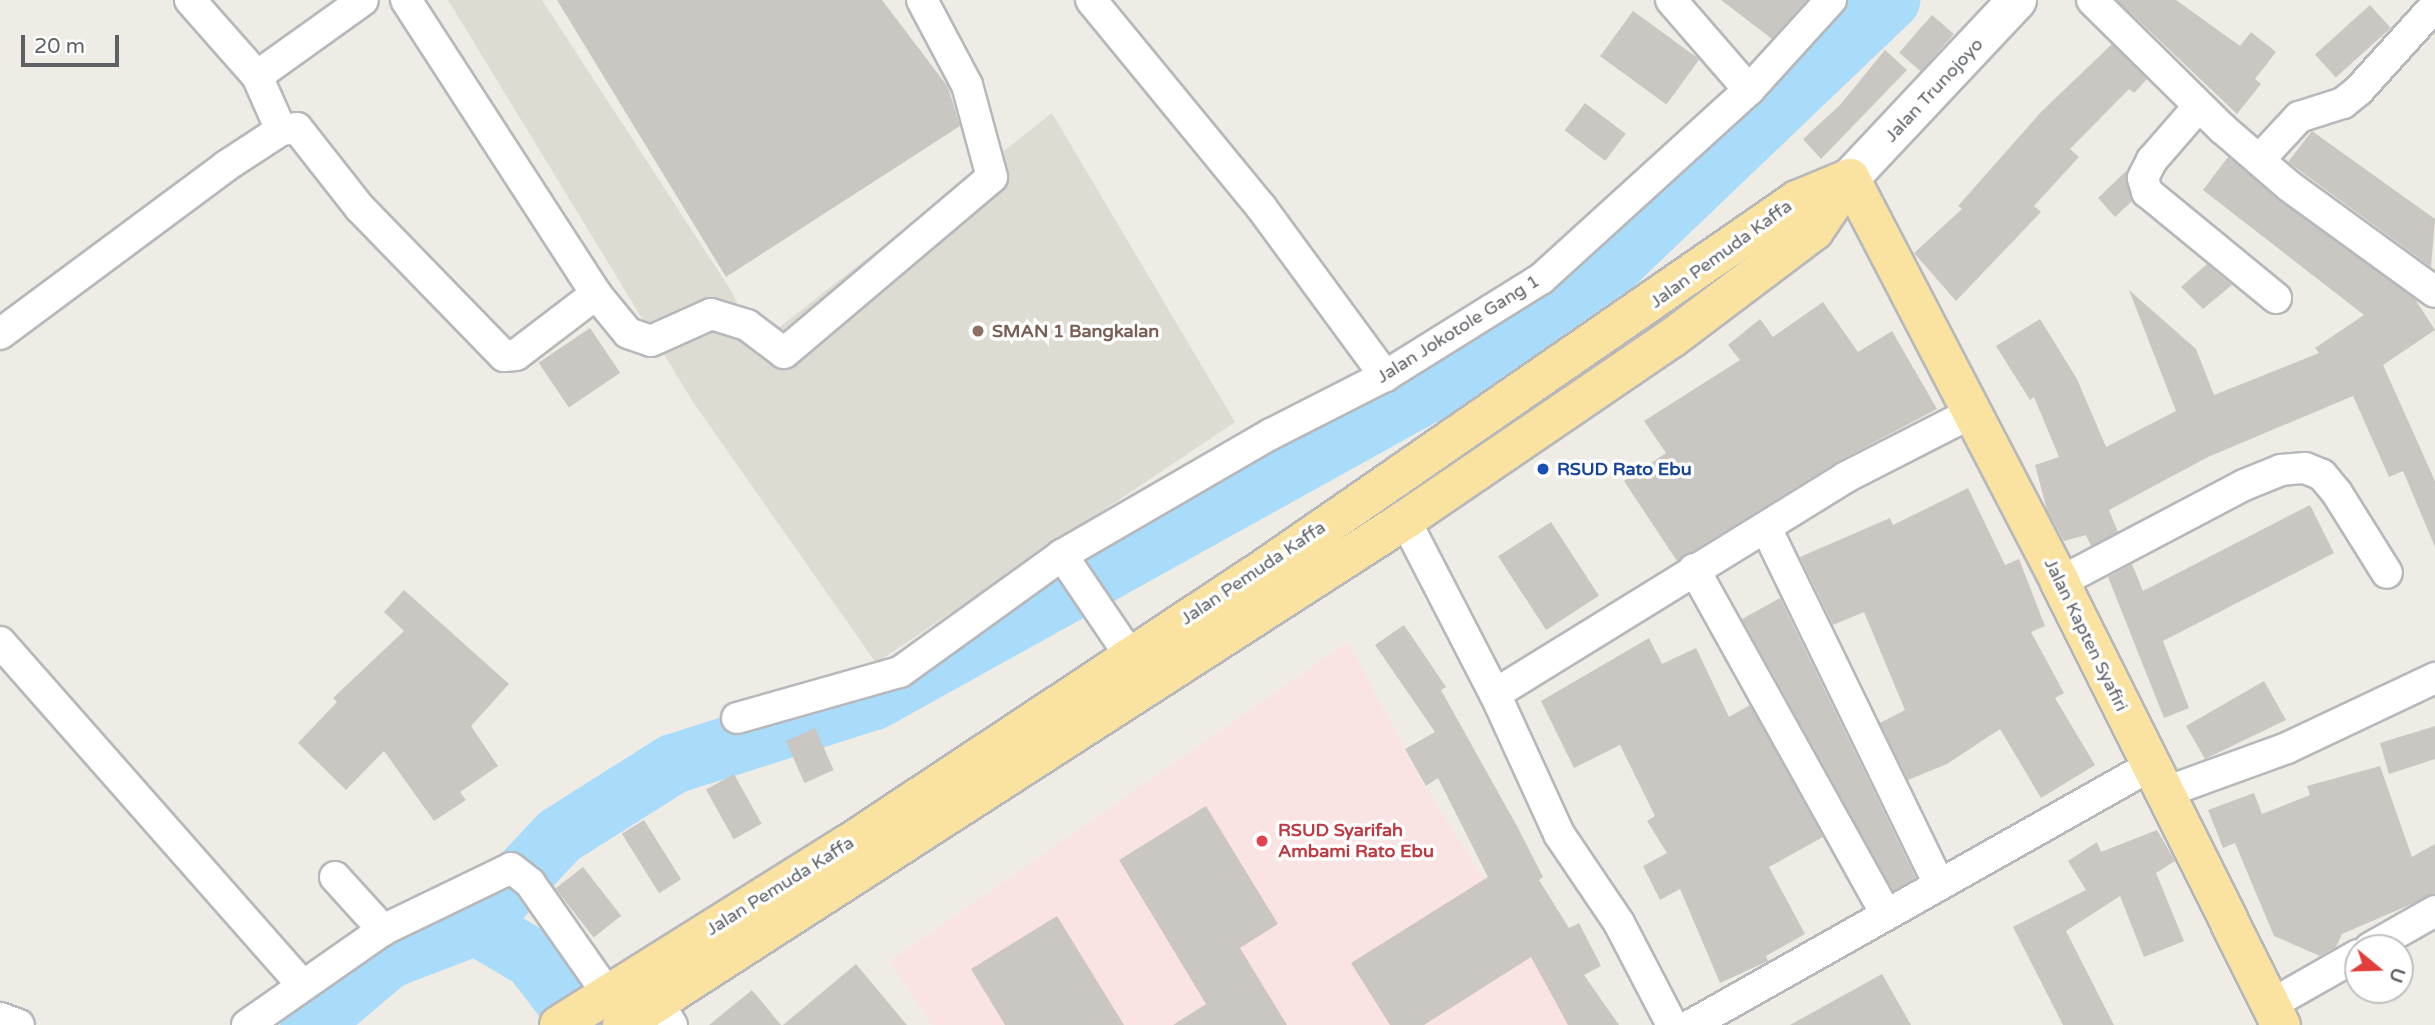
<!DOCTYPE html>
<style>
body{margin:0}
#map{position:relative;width:2435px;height:1025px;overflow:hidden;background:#efece5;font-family:"Varela Round",sans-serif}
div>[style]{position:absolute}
.education>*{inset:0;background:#dedbd3}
.medical>*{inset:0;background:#fae4e3}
.river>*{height:60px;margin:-30px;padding:0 30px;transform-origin:30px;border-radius:30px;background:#a9dcfb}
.building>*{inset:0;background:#cac7c2;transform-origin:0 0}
.roads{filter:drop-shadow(2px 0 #b6b8bb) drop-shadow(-2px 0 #b6b8bb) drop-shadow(0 2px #b6b8bb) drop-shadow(0 -2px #b6b8bb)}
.minor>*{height:30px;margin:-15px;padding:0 15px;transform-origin:15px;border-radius:15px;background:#fff}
.secondary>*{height:38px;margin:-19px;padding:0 19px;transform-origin:19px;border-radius:19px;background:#fff}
.trunk>*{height:38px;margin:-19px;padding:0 19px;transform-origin:19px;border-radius:19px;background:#fae2a0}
.dots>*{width:19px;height:19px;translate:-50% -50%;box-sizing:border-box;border:4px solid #fff;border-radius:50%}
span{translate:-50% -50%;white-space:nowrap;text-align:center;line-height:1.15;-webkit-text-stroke:7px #fff;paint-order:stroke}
.street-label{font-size:18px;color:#5d6165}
.education-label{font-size:18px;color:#785e54;font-weight:700}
.left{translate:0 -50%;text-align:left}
.transit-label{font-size:18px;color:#164399;font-weight:700}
.health-label{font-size:18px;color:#be3a42;font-weight:700}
.north{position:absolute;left:2344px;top:934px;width:70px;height:70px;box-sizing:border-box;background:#fff;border:2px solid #bec0c1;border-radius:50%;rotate:109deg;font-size:19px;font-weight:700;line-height:28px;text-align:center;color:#5d6165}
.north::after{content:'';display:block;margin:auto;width:24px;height:32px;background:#e13d39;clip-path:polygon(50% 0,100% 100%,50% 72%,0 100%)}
.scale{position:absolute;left:21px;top:35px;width:98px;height:32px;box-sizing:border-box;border:4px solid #5d6165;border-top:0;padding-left:9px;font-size:21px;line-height:24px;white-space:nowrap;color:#5d6165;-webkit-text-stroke:5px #fff;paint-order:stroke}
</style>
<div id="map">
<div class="education">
<div style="clip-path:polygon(448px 0,542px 0,730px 289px,758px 344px,1052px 113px,1235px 422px,876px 663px,693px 402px)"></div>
</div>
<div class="medical">
<div style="clip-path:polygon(1348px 642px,1420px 779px,1577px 1025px,932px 1025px,890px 961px)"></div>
</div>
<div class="river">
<div style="left:476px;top:925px;width:122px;rotate:-47deg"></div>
<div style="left:559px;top:836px;width:135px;rotate:-32.3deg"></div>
<div style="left:673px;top:764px;width:211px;rotate:-17.7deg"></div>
<div style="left:874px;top:700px;width:633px;rotate:-29.04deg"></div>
<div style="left:1427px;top:393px;width:229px;rotate:-34.7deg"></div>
<div style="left:1615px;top:263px;width:381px;rotate:-43.7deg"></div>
<div style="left:310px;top:1025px;width:102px;rotate:-40.2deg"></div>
<div style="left:388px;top:959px;width:94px;rotate:-21.1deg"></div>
<div style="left:476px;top:925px;width:66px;rotate:30.8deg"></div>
<div style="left:533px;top:959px;width:83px;rotate:52.3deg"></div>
</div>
<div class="building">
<div style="clip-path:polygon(557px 0,882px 0,948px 87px,960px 126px,726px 277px)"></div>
<div style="clip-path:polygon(1721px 0,1807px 0,1772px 39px)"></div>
<div style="clip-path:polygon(2117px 0,2176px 0,2240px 46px,2251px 32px,2276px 52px,2255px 79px,2261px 84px,2237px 114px)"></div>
<div style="left:2370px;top:5px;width:31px;height:74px;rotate:48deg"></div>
<div style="left:1633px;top:11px;width:82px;height:56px;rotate:36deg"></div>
<div style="left:1932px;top:15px;width:29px;height:50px;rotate:41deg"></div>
<div style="clip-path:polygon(2112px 44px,2147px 79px,2134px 93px,2129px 89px,2070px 149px,2079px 157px,2034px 206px,2041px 212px,1956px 301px,1914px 253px,1962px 209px,1958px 206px,2041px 112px)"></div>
<div style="clip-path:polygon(1885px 50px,1907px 70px,1821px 159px,1803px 139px,1840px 105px)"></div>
<div style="left:1585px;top:103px;width:51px;height:34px;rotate:37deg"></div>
<div style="clip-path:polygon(2312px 131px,2435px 219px,2431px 267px,2288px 162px)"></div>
<div style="clip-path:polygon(2228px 157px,2415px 299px,2435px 330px,2383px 365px,2435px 481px,2435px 547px,2403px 471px,2389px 477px,2353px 396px,2208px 457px,2109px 510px,2118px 532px,2091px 546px,2086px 535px,2064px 541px,2047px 510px,2035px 465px,2059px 457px,2034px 397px,2030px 400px,1996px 346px,2040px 319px,2077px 379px,2106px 447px,2176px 411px,2129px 290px,2196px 349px,2214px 395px,2319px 353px,2315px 348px,2364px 315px,2203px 190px)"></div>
<div style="clip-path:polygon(2126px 171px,2132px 201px,2115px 217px,2098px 198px)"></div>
<div style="clip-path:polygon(2207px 264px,2232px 285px,2203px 309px,2181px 287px)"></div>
<div style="clip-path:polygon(1823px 302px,1858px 352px,1892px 331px,1937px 409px,1837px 462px,1677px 561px,1624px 481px,1666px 453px,1644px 421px,1740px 360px,1728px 345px,1760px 319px,1773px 337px)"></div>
<div style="left:590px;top:328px;width:54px;height:62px;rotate:56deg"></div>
<div style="clip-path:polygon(1968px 488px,2005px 565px,2019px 559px,2045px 626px,2031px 632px,2064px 693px,2055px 698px,2095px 765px,2041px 798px,2000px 729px,1947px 764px,1908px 780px,1880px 723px,1905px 710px,1864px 612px,1833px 625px,1800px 557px,1890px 518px,1893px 525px)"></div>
<div style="clip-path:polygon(2310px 505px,2334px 553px,2163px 641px,2189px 708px,2164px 718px,2108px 577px,2132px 564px,2143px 591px)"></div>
<div style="left:1551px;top:522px;width:88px;height:63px;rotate:57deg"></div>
<div style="clip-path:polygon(404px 590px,509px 684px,471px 726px,498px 766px,460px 792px,466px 800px,434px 821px,384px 751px,346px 790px,298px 743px,337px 702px,333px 698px,404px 631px,384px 612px)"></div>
<div style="clip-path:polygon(1780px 598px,1916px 878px,1893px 891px,1742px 619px)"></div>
<div style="clip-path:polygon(1404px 625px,1446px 687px,1441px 690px,1518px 828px,1543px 877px,1539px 880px,1569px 928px,1579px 923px,1601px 966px,1584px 975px,1619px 1025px,1568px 1025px,1531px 957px,1424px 1025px,1390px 1025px,1351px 963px,1488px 877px,1438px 778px,1426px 786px,1405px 749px,1435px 732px,1375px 645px)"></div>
<div style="clip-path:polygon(1649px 638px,1662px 664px,1696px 648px,1729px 717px,1750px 705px,1823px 837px,1769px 867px,1805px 934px,1766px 956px,1768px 961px,1720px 983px,1680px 889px,1660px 900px,1643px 866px,1667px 853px,1647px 821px,1655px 816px,1620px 745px,1574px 768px,1541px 701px)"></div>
<div style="clip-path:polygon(2264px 681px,2286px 720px,2205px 759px,2186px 726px)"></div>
<div style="clip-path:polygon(2435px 726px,2435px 759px,2389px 774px,2380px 743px)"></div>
<div style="left:815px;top:728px;width:46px;height:32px;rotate:66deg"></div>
<div style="clip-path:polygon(2380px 766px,2412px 857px,2435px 844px,2435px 894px,2342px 934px,2336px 947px,2320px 956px,2274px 936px,2235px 843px,2223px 848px,2208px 810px,2254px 793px,2262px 814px,2310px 795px,2307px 786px)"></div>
<div style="left:734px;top:774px;width:57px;height:32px;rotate:61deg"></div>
<div style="clip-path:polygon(1206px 806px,1278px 924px,1240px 948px,1287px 1025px,1173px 1025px,1206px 1004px,1119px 860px)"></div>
<div style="left:644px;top:820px;width:70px;height:26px;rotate:58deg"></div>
<div style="clip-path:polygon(2157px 830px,2175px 861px,2156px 873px,2184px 941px,2144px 957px,2120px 896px,2066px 931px,2114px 1025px,2063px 1025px,2013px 927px,2086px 890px,2068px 861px,2097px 842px,2101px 852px)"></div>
<div style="left:583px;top:867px;width:62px;height:35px;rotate:52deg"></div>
<div style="clip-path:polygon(1057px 916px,1124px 1025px,1005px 1025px,971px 969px)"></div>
<div style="clip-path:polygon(856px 964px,907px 1025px,783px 1025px)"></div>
<div style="clip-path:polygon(1882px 974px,1911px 1025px,1790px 1025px)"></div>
<div style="clip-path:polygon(752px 990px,781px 1025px,709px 1025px)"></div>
</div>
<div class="roads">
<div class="minor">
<div style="left:190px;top:0;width:101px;rotate:48.6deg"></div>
<div style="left:257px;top:76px;width:59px;rotate:66deg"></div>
<div style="left:406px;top:0;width:350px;rotate:57.1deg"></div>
<div style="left:596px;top:294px;width:50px;rotate:50.6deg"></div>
<div style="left:628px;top:333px;width:24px;rotate:19deg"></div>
<div style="left:651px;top:341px;width:66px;rotate:-24.2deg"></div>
<div style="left:711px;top:314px;width:38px;rotate:17deg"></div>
<div style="left:747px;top:325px;width:46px;rotate:37.1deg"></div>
<div style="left:784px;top:353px;width:272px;rotate:-40.2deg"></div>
<div style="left:992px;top:177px;width:95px;rotate:-105.2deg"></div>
<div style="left:967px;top:85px;width:96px;rotate:-117.9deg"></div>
<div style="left:1091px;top:0;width:268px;rotate:50.6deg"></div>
<div style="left:1261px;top:207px;width:210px;rotate:53.7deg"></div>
<div style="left:1671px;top:0;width:119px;rotate:49.1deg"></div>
<div style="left:2092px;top:0;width:184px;rotate:44.6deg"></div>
<div style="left:2223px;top:129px;width:87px;rotate:40.8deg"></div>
<div style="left:2289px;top:186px;width:180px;rotate:36deg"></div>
<div style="left:257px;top:76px;width:130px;rotate:-35.6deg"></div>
<div style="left:2199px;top:106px;width:72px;rotate:131deg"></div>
<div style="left:2152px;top:160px;width:20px;rotate:117deg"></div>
<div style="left:2143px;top:178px;width:15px;rotate:74deg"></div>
<div style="left:2147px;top:192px;width:167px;rotate:39.4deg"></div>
<div style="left:2259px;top:160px;width:59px;rotate:-47.1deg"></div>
<div style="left:2299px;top:117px;width:46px;rotate:-17.7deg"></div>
<div style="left:2343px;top:103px;width:21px;rotate:-39deg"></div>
<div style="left:2359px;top:90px;width:113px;rotate:-47.9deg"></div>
<div style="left:0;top:334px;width:282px;rotate:-36.6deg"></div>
<div style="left:226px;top:166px;width:66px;rotate:-33.2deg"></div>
<div style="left:281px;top:130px;width:16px;rotate:-7deg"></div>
<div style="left:297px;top:128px;width:102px;rotate:51.8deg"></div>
<div style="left:360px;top:208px;width:206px;rotate:45.8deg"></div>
<div style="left:504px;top:356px;width:12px;rotate:-5deg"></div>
<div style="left:516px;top:355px;width:101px;rotate:-37.3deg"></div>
<div style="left:1405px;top:520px;width:196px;rotate:62.7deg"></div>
<div style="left:1495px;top:694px;width:154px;rotate:65.4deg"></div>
<div style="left:1559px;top:834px;width:107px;rotate:56deg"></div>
<div style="left:1619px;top:923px;width:115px;rotate:62.5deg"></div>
<div style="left:1767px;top:530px;width:394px;rotate:64.1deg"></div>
<div style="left:1062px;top:555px;width:120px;rotate:55.9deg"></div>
<div style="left:1694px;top:569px;width:395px;rotate:60.9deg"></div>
<div style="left:2060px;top:582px;width:208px;rotate:-27.8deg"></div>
<div style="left:2244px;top:485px;width:40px;rotate:-22deg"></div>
<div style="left:2281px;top:470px;width:24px;rotate:-5deg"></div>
<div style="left:2305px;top:468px;width:18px;rotate:22deg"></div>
<div style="left:2322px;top:475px;width:23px;rotate:50deg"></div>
<div style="left:2337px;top:493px;width:94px;rotate:58deg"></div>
<div style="left:0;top:642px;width:456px;rotate:48.6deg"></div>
<div style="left:1495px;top:694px;width:413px;rotate:-31.7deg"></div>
<div style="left:1846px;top:477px;width:143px;rotate:-27.1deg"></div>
<div style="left:737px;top:718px;width:169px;rotate:-15.8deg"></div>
<div style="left:900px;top:672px;width:200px;rotate:-35.8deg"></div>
<div style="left:1062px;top:555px;width:241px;rotate:-30.1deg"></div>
<div style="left:1271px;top:434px;width:128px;rotate:-27deg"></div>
<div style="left:1385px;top:376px;width:184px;rotate:-31.9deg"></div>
<div style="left:1541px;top:279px;width:281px;rotate:-42.3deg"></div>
<div style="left:1749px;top:90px;width:122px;rotate:-47.7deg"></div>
<div style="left:2163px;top:793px;width:132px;rotate:-19.9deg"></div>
<div style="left:2287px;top:748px;width:164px;rotate:-25.3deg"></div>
<div style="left:335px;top:877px;width:72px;rotate:47.8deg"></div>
<div style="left:2370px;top:948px;width:75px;rotate:-29.6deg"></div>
<div style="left:658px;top:1002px;width:27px;rotate:59deg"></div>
<div style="left:2270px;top:1005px;width:101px;rotate:-29.6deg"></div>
<div style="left:0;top:1018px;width:20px;rotate:20deg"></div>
<div style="left:247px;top:1025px;width:166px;rotate:-34.9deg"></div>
<div style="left:383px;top:930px;width:142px;rotate:-25.8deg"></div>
<div style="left:511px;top:868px;width:24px;rotate:38deg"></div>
<div style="left:530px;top:883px;width:134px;rotate:55deg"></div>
<div style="left:1691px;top:1025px;width:527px;rotate:-29.43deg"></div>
</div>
<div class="secondary">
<div style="left:1850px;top:178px;width:244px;rotate:-46.8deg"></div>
</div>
<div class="trunk">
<div style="left:1850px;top:178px;width:455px;rotate:62.5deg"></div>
<div style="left:2060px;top:582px;width:495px;rotate:63.5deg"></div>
<div style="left:559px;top:1025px;width:341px;rotate:-32.1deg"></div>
<div style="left:848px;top:844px;width:484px;rotate:-33.5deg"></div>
<div style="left:1252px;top:577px;width:663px;rotate:-34.67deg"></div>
<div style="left:1797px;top:200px;width:57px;rotate:-22.5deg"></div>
<div style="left:622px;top:1025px;width:932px;rotate:-32.82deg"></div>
<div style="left:1405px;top:520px;width:323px;rotate:-34.3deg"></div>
<div style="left:1672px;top:338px;width:178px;rotate:-37deg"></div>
<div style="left:1814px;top:231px;width:64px;rotate:-55.8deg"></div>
</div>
</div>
<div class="dots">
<div style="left:978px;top:331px;background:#8d6e63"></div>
<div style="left:1543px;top:469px;background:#1a4fb4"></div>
<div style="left:1262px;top:841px;background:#e0444e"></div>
</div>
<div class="street-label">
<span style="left:1934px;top:90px;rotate:-47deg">Jalan Trunojoyo</span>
<span style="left:1721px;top:254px;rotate:-36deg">Jalan Pemuda Kaffa</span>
<span style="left:1458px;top:329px;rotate:-32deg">Jalan Jokotole Gang 1</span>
<span style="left:1253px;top:573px;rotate:-34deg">Jalan Pemuda Kaffa</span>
<span style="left:2086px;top:635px;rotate:64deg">Jalan Kapten Syafiri</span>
<span style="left:780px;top:886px;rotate:-32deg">Jalan Pemuda Kaffa</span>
</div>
<div class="education-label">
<span class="left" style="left:992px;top:331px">SMAN 1 Bangkalan</span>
</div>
<div class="transit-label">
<span class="left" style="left:1557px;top:469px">RSUD Rato Ebu</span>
</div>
<div class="health-label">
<span class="left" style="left:1278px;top:841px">RSUD Syarifah<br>Ambami Rato Ebu</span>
</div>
<div class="north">U</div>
<div class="scale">20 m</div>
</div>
